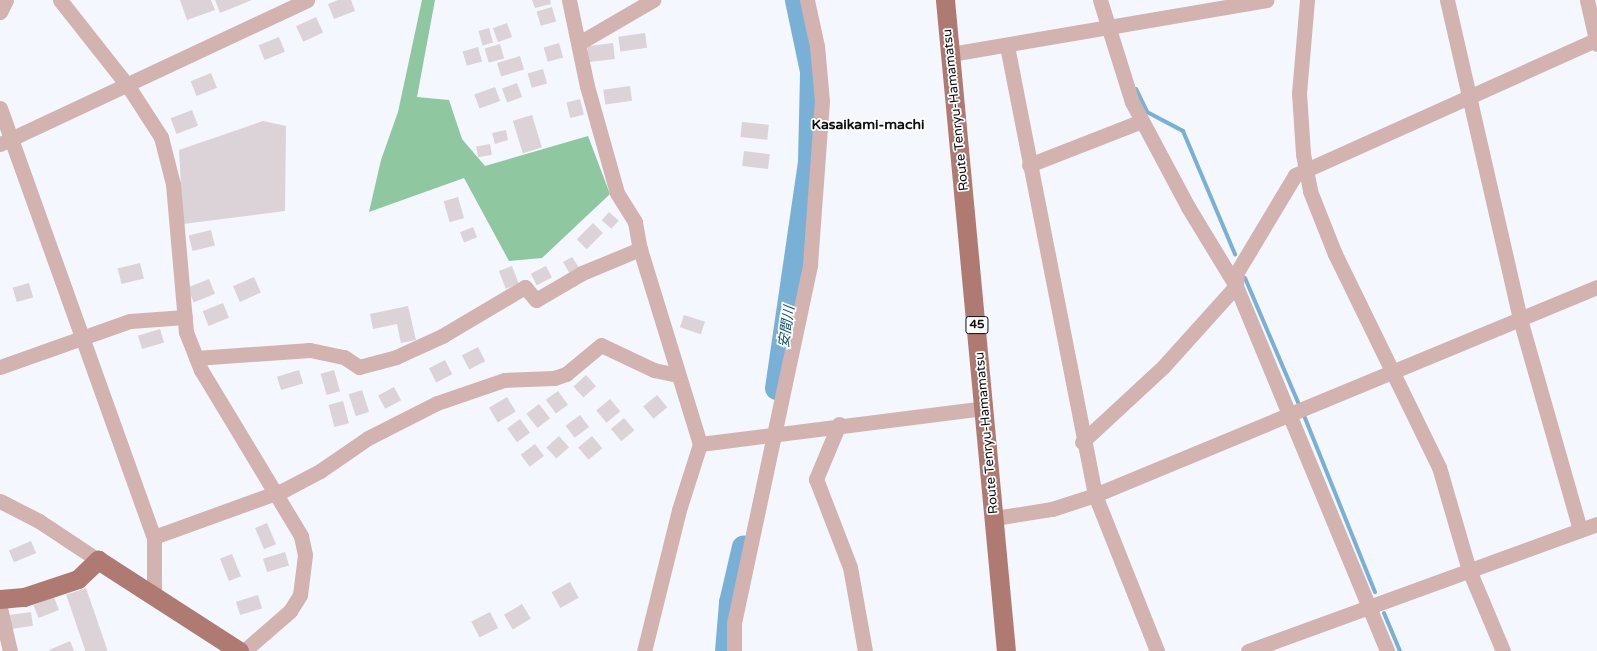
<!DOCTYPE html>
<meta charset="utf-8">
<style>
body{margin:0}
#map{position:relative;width:1597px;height:651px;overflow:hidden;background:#f4f7fe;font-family:"Varela Round","Noto Sans JP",sans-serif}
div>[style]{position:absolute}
.forest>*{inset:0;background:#8fc7a0}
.stream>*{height:4px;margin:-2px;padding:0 2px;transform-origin:2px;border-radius:2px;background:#79b1d6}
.river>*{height:23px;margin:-11.5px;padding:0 11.5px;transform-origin:11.5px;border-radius:11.5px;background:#79b1d6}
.building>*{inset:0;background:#dbd3d8;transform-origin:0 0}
.minor>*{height:15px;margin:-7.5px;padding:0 7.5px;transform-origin:7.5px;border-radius:7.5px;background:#d2b3af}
.major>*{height:19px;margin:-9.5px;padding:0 9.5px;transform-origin:9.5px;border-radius:9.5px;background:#af7a72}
span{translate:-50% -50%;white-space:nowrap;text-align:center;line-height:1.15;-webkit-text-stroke:3.5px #fff;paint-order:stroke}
.shield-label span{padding:1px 3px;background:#fff;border:1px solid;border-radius:3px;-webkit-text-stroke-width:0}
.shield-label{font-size:12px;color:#0b0d0f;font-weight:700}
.street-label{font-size:13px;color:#0b0d0f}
.neighbourhood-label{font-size:14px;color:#0b0d0f;font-weight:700}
.water-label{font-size:14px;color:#095075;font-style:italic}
</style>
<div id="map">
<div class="forest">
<div style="clip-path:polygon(422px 0,435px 0,417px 97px,449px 100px,462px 139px,485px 166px,588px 136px,610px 194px,542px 258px,509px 261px,464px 178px,369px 212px,381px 160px,398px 112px)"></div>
</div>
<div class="stream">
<div style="left:1136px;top:89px;width:25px;rotate:64deg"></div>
<div style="left:1147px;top:112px;width:41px;rotate:27.8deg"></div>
<div style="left:1183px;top:131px;width:134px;rotate:67.1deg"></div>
<div style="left:1245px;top:278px;width:140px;rotate:66.9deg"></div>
<div style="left:1303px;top:413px;width:193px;rotate:68.1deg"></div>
<div style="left:1384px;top:613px;width:41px;rotate:67.2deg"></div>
</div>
<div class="river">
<div style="left:776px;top:388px;width:228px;rotate:-81.7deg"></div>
<div style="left:809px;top:162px;width:91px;rotate:-88.7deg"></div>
<div style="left:811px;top:71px;width:73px;rotate:-101.9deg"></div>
<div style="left:726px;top:651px;width:49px;rotate:-85.3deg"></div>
<div style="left:730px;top:602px;width:57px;rotate:-76.9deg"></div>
</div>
<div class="building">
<div style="clip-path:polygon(180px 0,211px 0,215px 10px,187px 20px)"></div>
<div style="clip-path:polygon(215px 0,252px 0,220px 13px)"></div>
<div style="clip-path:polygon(338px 0,351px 0,355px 11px,334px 19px,328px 4px)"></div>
<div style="clip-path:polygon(532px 0,550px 0,551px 4px,535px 8px)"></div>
<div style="left:552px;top:7px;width:15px;height:16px;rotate:74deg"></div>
<div style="left:316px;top:17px;width:17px;height:22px;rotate:65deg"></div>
<div style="left:507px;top:23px;width:15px;height:15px;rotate:70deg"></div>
<div style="left:489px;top:28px;width:15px;height:11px;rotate:74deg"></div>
<div style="left:645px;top:33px;width:15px;height:27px;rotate:82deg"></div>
<div style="left:279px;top:37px;width:16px;height:22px;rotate:68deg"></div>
<div style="left:559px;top:43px;width:15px;height:16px;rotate:74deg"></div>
<div style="left:613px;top:43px;width:16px;height:26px;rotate:83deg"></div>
<div style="left:500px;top:44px;width:15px;height:16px;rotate:74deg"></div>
<div style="left:478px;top:47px;width:15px;height:16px;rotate:74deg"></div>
<div style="left:520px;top:56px;width:14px;height:24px;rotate:73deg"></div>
<div style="left:543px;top:69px;width:15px;height:16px;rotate:74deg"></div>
<div style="left:211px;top:73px;width:16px;height:22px;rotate:68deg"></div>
<div style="left:517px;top:83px;width:15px;height:16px;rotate:70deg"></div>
<div style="left:630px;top:86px;width:15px;height:27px;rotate:82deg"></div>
<div style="left:495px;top:87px;width:15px;height:22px;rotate:70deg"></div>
<div style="left:580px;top:99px;width:16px;height:14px;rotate:76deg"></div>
<div style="left:192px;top:110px;width:17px;height:23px;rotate:69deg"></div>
<div style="left:532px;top:115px;width:34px;height:20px;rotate:73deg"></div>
<div style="clip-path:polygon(263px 121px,286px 126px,285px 211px,183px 224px,179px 150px)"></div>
<div style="left:742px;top:122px;width:27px;height:15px;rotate:6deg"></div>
<div style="clip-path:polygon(506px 130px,508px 140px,495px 144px,492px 133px)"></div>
<div style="left:490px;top:144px;width:11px;height:14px;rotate:80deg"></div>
<div style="left:744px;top:151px;width:26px;height:15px;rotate:7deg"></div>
<div style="left:458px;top:197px;width:22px;height:15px;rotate:74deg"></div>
<div style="left:609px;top:212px;width:13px;height:11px;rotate:42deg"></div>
<div style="left:593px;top:223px;width:14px;height:23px;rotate:45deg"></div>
<div style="left:473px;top:227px;width:11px;height:14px;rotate:68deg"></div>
<div style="left:211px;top:230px;width:16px;height:23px;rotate:76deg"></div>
<div style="clip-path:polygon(572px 257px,580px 269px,570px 274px,563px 262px)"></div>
<div style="left:140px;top:263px;width:16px;height:23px;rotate:76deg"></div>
<div style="left:512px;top:266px;width:19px;height:14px;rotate:69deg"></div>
<div style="left:546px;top:266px;width:13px;height:17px;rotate:63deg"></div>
<div style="left:254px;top:277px;width:17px;height:23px;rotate:66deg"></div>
<div style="left:209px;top:279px;width:16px;height:23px;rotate:68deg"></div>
<div style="left:29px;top:283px;width:15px;height:17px;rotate:74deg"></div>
<div style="left:223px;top:303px;width:16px;height:22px;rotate:68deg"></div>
<div style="clip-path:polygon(408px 306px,416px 340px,401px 343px,397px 324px,373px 329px,370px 314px)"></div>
<div style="left:684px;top:315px;width:22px;height:13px;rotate:18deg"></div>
<div style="left:160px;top:329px;width:14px;height:23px;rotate:73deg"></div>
<div style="left:478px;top:347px;width:16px;height:18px;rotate:63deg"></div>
<div style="left:445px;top:360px;width:16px;height:18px;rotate:63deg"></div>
<div style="left:299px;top:370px;width:14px;height:23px;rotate:73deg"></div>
<div style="left:334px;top:370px;width:22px;height:14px;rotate:74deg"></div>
<div style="left:586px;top:375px;width:15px;height:17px;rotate:48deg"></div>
<div style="left:394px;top:387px;width:15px;height:18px;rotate:62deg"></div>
<div style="left:362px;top:390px;width:23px;height:14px;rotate:72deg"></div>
<div style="left:558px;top:391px;width:17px;height:15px;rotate:54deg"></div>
<div style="left:657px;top:395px;width:16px;height:18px;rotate:50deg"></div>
<div style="left:507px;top:397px;width:17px;height:21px;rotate:59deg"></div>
<div style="left:610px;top:399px;width:16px;height:18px;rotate:50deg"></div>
<div style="left:343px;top:401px;width:23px;height:15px;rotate:75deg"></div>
<div style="left:539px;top:404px;width:18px;height:16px;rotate:52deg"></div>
<div style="left:580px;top:415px;width:15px;height:18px;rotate:53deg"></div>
<div style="left:624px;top:418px;width:16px;height:17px;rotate:50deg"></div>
<div style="left:520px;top:419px;width:17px;height:16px;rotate:54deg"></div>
<div style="left:559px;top:436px;width:15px;height:17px;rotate:48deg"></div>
<div style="left:592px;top:436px;width:16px;height:18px;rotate:50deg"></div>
<div style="left:535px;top:444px;width:15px;height:18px;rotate:53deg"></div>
<div style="left:267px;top:523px;width:23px;height:13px;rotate:67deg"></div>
<div style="left:31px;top:541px;width:13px;height:24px;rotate:67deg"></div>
<div style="left:285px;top:552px;width:14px;height:23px;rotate:73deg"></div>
<div style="left:232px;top:554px;width:24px;height:13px;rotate:68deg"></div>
<div style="left:570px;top:582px;width:18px;height:21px;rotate:61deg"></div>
<div style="left:86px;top:588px;width:67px;height:21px;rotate:71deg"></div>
<div style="left:258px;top:595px;width:14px;height:23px;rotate:73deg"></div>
<div style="left:54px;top:597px;width:14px;height:22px;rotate:69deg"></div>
<div style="left:522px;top:604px;width:17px;height:21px;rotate:59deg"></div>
<div style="left:31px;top:612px;width:14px;height:22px;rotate:82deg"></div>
<div style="left:490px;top:612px;width:18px;height:21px;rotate:63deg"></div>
<div style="clip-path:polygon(70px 641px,74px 651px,50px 651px,49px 650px)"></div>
</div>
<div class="minor">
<div style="left:60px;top:0;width:110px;rotate:51.7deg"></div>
<div style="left:128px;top:86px;width:61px;rotate:57.1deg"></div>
<div style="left:161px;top:137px;width:49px;rotate:75.7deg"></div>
<div style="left:173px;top:184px;width:149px;rotate:85deg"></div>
<div style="left:186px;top:332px;width:41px;rotate:68.5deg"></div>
<div style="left:201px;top:370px;width:194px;rotate:58.9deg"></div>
<div style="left:301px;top:536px;width:19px;rotate:78deg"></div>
<div style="left:305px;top:555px;width:40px;rotate:97.1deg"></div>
<div style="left:300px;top:595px;width:19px;rotate:122deg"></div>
<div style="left:290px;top:611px;width:61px;rotate:139deg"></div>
<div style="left:569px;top:0;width:88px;rotate:78.2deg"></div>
<div style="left:587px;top:86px;width:111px;rotate:74.3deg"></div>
<div style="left:617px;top:193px;width:34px;rotate:58deg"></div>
<div style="left:635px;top:222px;width:27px;rotate:80deg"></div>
<div style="left:1100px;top:0;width:107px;rotate:72.6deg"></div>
<div style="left:1132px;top:102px;width:119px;rotate:61.9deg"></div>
<div style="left:1188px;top:207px;width:92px;rotate:58.7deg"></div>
<div style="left:1236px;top:286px;width:395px;rotate:67.5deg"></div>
<div style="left:1307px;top:0;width:93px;rotate:94.9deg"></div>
<div style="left:1299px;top:93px;width:61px;rotate:86.2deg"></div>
<div style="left:1303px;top:154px;width:38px;rotate:79deg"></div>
<div style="left:1310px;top:191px;width:68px;rotate:68.4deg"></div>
<div style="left:1335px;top:254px;width:237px;rotate:64deg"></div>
<div style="left:1439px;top:467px;width:107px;rotate:73.8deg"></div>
<div style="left:1469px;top:570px;width:88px;rotate:67.2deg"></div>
<div style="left:1447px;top:0;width:327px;rotate:77.1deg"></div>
<div style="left:1520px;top:319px;width:219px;rotate:74.1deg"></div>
<div style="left:1587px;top:0;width:45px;rotate:77.2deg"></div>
<div style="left:0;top:12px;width:13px;rotate:-63deg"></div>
<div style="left:579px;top:43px;width:86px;rotate:-30.2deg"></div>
<div style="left:1007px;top:46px;width:458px;rotate:78.9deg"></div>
<div style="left:1095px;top:495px;width:168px;rotate:68.3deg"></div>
<div style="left:951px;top:54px;width:320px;rotate:-9.7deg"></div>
<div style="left:0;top:108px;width:456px;rotate:70.3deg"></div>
<div style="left:154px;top:537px;width:61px;rotate:90deg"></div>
<div style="left:0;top:144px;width:339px;rotate:-25.1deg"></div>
<div style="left:1029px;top:165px;width:121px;rotate:-21.3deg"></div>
<div style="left:196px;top:358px;width:114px;rotate:-4deg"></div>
<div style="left:310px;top:350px;width:35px;rotate:12deg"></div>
<div style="left:344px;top:357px;width:18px;rotate:34deg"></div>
<div style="left:359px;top:367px;width:38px;rotate:-15deg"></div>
<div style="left:396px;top:357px;width:51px;rotate:-24.5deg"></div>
<div style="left:442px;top:336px;width:96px;rotate:-30.6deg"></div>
<div style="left:525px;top:287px;width:17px;rotate:50deg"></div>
<div style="left:536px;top:300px;width:53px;rotate:-30.4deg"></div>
<div style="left:582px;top:273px;width:63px;rotate:-22.5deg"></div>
<div style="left:640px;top:249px;width:204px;rotate:72.9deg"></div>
<div style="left:700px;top:444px;width:69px;rotate:107.7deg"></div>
<div style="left:679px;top:510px;width:145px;rotate:103.9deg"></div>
<div style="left:0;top:367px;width:138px;rotate:-19.5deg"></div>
<div style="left:130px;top:321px;width:55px;rotate:-4.2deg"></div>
<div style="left:839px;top:424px;width:60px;rotate:112.7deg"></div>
<div style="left:816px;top:479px;width:94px;rotate:68.9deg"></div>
<div style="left:850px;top:567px;width:85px;rotate:79.9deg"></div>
<div style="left:1082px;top:442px;width:110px;rotate:-42.8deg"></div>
<div style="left:1163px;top:367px;width:109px;rotate:-48deg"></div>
<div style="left:1236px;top:286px;width:14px;rotate:-86deg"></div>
<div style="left:1237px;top:272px;width:113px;rotate:-59.1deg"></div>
<div style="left:1295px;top:175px;width:331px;rotate:-24.2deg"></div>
<div style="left:700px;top:444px;width:286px;rotate:-7.2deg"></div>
<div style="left:0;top:501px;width:44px;rotate:27.1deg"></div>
<div style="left:39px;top:521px;width:71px;rotate:33.5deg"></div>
<div style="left:995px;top:518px;width:58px;rotate:-9deg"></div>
<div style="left:1052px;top:509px;width:45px;rotate:-18deg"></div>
<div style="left:1095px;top:495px;width:543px;rotate:-22.51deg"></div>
<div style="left:154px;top:537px;width:138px;rotate:-19.9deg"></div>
<div style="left:284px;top:490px;width:41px;rotate:-27.8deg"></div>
<div style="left:320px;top:471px;width:58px;rotate:-34.5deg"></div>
<div style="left:368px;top:438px;width:77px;rotate:-26.9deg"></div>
<div style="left:437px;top:403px;width:71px;rotate:-18.9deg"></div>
<div style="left:504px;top:380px;width:50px;rotate:-2.3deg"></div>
<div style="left:554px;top:378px;width:13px;rotate:-18deg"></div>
<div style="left:566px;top:374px;width:45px;rotate:-39.6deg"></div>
<div style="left:601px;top:345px;width:59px;rotate:25.3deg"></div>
<div style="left:654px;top:370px;width:24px;rotate:12deg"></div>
<div style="left:0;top:608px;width:44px;rotate:76.9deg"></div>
<div style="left:734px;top:651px;width:28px;rotate:-90deg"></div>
<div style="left:734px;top:623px;width:367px;rotate:-78deg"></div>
<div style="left:810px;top:264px;width:163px;rotate:-85.8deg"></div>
<div style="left:822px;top:101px;width:55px;rotate:-95.2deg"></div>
<div style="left:817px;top:46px;width:47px;rotate:-102.3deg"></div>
<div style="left:1248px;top:651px;width:371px;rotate:-20deg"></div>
</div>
<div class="major">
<div style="left:945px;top:0;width:654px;rotate:84.65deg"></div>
<div style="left:0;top:599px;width:24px;rotate:-5deg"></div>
<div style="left:24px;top:597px;width:57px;rotate:-18.4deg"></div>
<div style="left:78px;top:579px;width:28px;rotate:-44deg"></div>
<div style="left:98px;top:560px;width:168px;rotate:32.8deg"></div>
</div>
<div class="shield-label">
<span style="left:977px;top:325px">45</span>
</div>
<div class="street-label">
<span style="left:956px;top:110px;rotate:-96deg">Route Tenryu-Hamamatsu</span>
<span style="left:987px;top:433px;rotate:-95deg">Route Tenryu-Hamamatsu</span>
</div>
<div class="neighbourhood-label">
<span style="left:868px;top:125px">Kasaikami-machi</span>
</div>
<div class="water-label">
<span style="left:787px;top:327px;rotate:-82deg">安間川</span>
</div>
</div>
